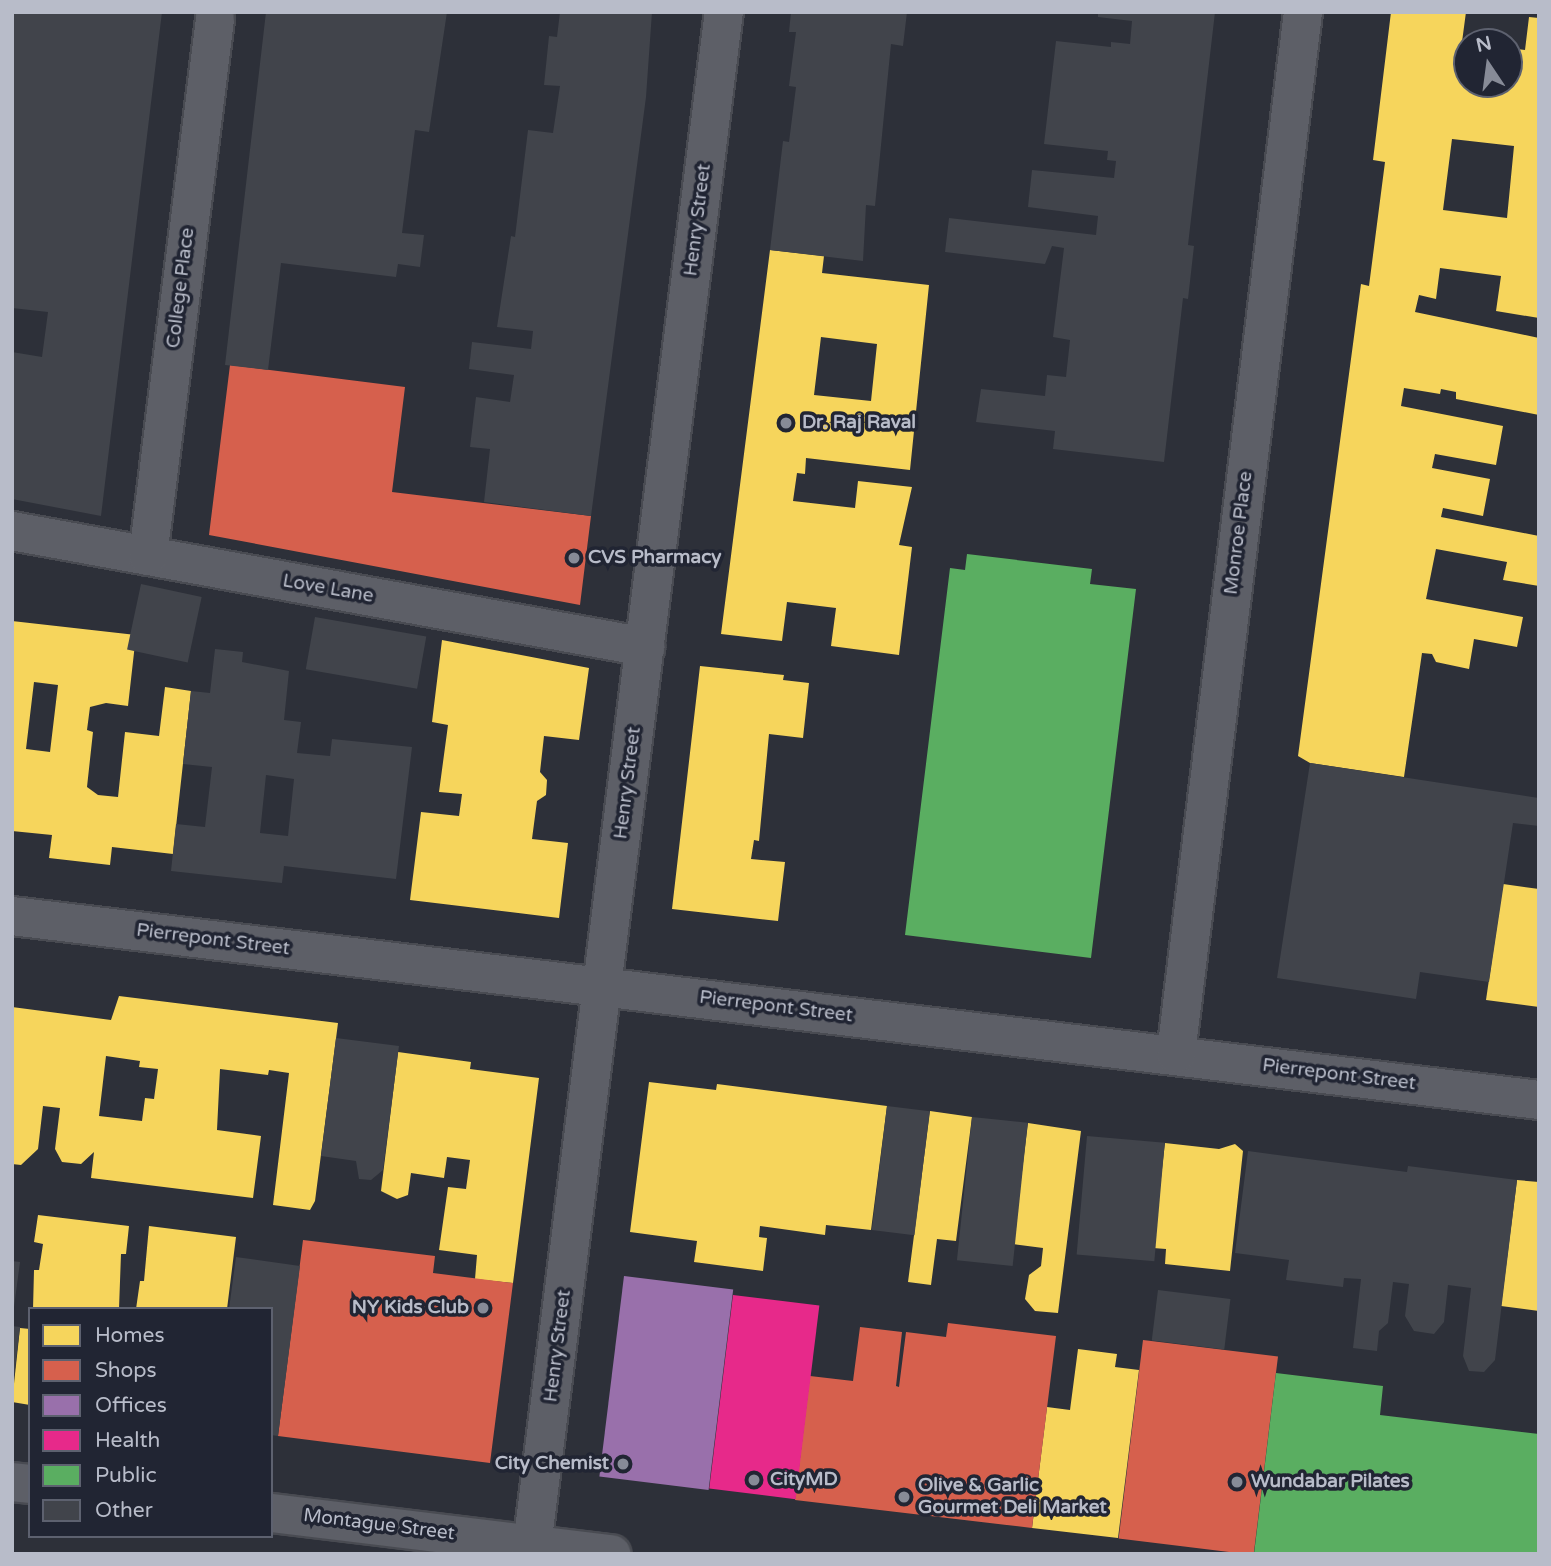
<!DOCTYPE html>
<style>
body{margin:0}
#map{position:relative;width:1551px;height:1566px;overflow:hidden;background:#2d3039;font-family:"Varela Round",sans-serif}
div>[style]{position:absolute}
.homes>*{inset:0;background:#f6d55c}
.shops>*{inset:0;background:#d6604d;transform-origin:0 0}
.offices>*{inset:0;background:#9970ab;transform-origin:0 0}
.health>*{inset:0;background:#e7298a;transform-origin:0 0}
.public>*{inset:0;background:#5aae61}
.building>*{inset:0;background:#41444b;transform-origin:0 0}
.roads{filter:drop-shadow(2px 0 #494b52) drop-shadow(-2px 0 #494b52) drop-shadow(0 2px #494b52) drop-shadow(0 -2px #494b52)}
.street>*{height:38px;margin:-19px;padding:0 19px;transform-origin:19px;border-radius:19px;background:#5d5f67}
.dots>*{width:19px;height:19px;translate:-50% -50%;box-sizing:border-box;border:4px solid #212533;border-radius:50%}
span{translate:-50% -50%;white-space:nowrap;text-align:center;line-height:1.15;-webkit-text-stroke:7px #212533;paint-order:stroke}
.street-label{font-size:19px;color:#b8bcc9}
.poi-label{font-size:19px;color:#b8bcc9;font-weight:700}
.left{translate:0 -50%;text-align:left}
.right{translate:-100% -50%;text-align:right}
.frame{position:absolute;inset:0;border:14px solid #b8bcc9;pointer-events:none}
.legend{position:absolute;left:28px;top:1307px;width:245px;height:231px;box-sizing:border-box;background:#212533;border:2px solid #5d616f;margin:0;padding:9px 12px;list-style:none;font-size:21px;color:#b8bcc9}
.legend li{display:flex;align-items:center;gap:14px;height:35px}
.legend b{width:35px;border:2px solid #5d616f}
.north{position:absolute;left:1453px;top:28px;width:70px;height:70px;box-sizing:border-box;background:#212533;border:2px solid #5d616f;border-radius:50%;rotate:347deg;font-size:19px;font-weight:700;line-height:28px;text-align:center;color:#b8bcc9}
.north::after{content:'';display:block;margin:auto;width:24px;height:32px;background:#878b97;clip-path:polygon(50% 0,100% 100%,50% 72%,0 100%)}
</style>
<div id="map">
<div class="homes">
<div style="clip-path:polygon(evenodd,1391px 12px,1466px 12px,1462px 42px,1467px 43px,1467px 84px,1509px 84px,1509px 48px,1525px 50px,1529px 17px,1539px 18px,1539px 318px,1496px 311px,1501px 276px,1440px 268px,1436px 299px,1419px 295px,1415px 312px,1539px 338px,1539px 415px,1456px 399px,1456px 392px,1441px 389px,1440px 394px,1404px 388px,1401px 406px,1503px 426px,1496px 465px,1435px 454px,1432px 468px,1490px 479px,1483px 516px,1443px 508px,1441px 517px,1539px 536px,1539px 586px,1503px 580px,1507px 562px,1436px 549px,1426px 599px,1523px 617px,1517px 647px,1474px 639px,1469px 669px,1436px 662px,1432px 654px,1422px 653px,1404px 777px,1310px 763px,1298px 756px,1361px 284px,1369px 286px,1385px 162px,1373px 160px,1391px 12px,1452px 139px,1514px 146px,1507px 218px,1443px 210px,1452px 139px)"></div>
<div style="clip-path:polygon(evenodd,770px 250px,824px 256px,822px 273px,929px 285px,910px 470px,806px 458px,805px 474px,797px 473px,793px 501px,855px 508px,858px 481px,912px 487px,899px 545px,912px 547px,899px 655px,831px 646px,836px 608px,787px 602px,782px 641px,721px 634px,770px 250px,821px 337px,877px 344px,871px 401px,814px 395px,821px 337px)"></div>
<div style="clip-path:polygon(evenodd,12px 621px,136px 635px,128px 706px,106px 703px,90px 707px,87px 730px,93px 732px,87px 787px,98px 795px,118px 797px,125px 732px,159px 736px,165px 687px,191px 691px,173px 854px,112px 847px,110px 865px,49px 858px,52px 835px,12px 831px,12px 621px,34px 682px,58px 685px,50px 752px,26px 749px,34px 682px)"></div>
<div style="clip-path:polygon(442px 640px,589px 668px,579px 740px,544px 736px,540px 772px,547px 780px,546px 795px,537px 801px,532px 839px,568px 843px,559px 918px,410px 900px,421px 812px,459px 816px,462px 794px,439px 792px,448px 725px,432px 722px)"></div>
<div style="clip-path:polygon(700px 666px,784px 675px,783px 680px,809px 683px,803px 738px,769px 734px,759px 841px,754px 840px,751px 859px,785px 862px,778px 921px,672px 909px)"></div>
<div style="clip-path:polygon(1503px 884px,1539px 889px,1539px 1007px,1486px 1000px)"></div>
<div style="clip-path:polygon(evenodd,119px 996px,338px 1023px,315px 1201px,310px 1210px,273px 1205px,289px 1073px,269px 1070px,268px 1075px,220px 1069px,217px 1130px,261px 1136px,253px 1198px,91px 1178px,94px 1152px,81px 1164px,62px 1162px,55px 1149px,60px 1108px,43px 1106px,38px 1149px,21px 1165px,12px 1164px,12px 1007px,111px 1020px,119px 996px,106px 1056px,140px 1061px,139px 1067px,158px 1069px,154px 1099px,145px 1098px,142px 1121px,99px 1116px,106px 1056px)"></div>
<div style="clip-path:polygon(398px 1052px,471px 1062px,470px 1069px,539px 1078px,513px 1283px,475px 1279px,477px 1255px,439px 1250px,448px 1187px,466px 1189px,470px 1160px,447px 1157px,444px 1178px,411px 1173px,408px 1195px,397px 1199px,381px 1191px)"></div>
<div style="clip-path:polygon(649px 1082px,716px 1090px,717px 1084px,887px 1106px,871px 1230px,826px 1225px,825px 1235px,760px 1226px,759px 1237px,767px 1238px,763px 1271px,694px 1262px,697px 1241px,630px 1232px)"></div>
<div style="clip-path:polygon(930px 1111px,972px 1117px,956px 1241px,937px 1239px,931px 1285px,908px 1282px)"></div>
<div style="clip-path:polygon(1028px 1123px,1081px 1131px,1058px 1313px,1035px 1311px,1025px 1299px,1029px 1275px,1041px 1266px,1043px 1248px,1013px 1244px)"></div>
<div style="clip-path:polygon(1165px 1143px,1219px 1149px,1235px 1144px,1243px 1151px,1230px 1271px,1165px 1264px,1166px 1249px,1153px 1248px)"></div>
<div style="clip-path:polygon(1517px 1180px,1539px 1182px,1539px 1311px,1501px 1306px)"></div>
<div style="clip-path:polygon(38px 1215px,129px 1226px,126px 1254px,121px 1254px,119px 1309px,33px 1309px,34px 1270px,39px 1270px,43px 1244px,34px 1242px)"></div>
<div style="clip-path:polygon(149px 1226px,236px 1237px,227px 1309px,136px 1309px,140px 1281px,144px 1281px)"></div>
<div style="clip-path:polygon(20px 1328px,30px 1329px,30px 1405px,12px 1402px)"></div>
<div style="clip-path:polygon(1078px 1349px,1117px 1354px,1115px 1367px,1139px 1370px,1118px 1538px,1032px 1528px,1047px 1407px,1070px 1410px)"></div>
</div>
<div class="shops">
<div style="clip-path:polygon(230px 365px,405px 387px,392px 492px,591px 516px,580px 605px,209px 535px)"></div>
<div style="clip-path:polygon(303px 1240px,435px 1256px,433px 1273px,513px 1283px,490px 1463px,278px 1436px)"></div>
<div style="clip-path:polygon(948px 1323px,1056px 1336px,1032px 1528px,795px 1500px,810px 1376px,853px 1381px,860px 1327px,902px 1332px,896px 1386px,899px 1387px,906px 1332px,946px 1337px)"></div>
<div style="left:1143px;top:1340px;width:136px;height:200px;rotate:7deg"></div>
</div>
<div class="offices">
<div style="left:624px;top:1276px;width:110px;height:202px;rotate:7deg"></div>
</div>
<div class="health">
<div style="left:733px;top:1295px;width:87px;height:195px;rotate:7deg"></div>
</div>
<div class="public">
<div style="clip-path:polygon(967px 554px,1092px 569px,1090px 584px,1136px 589px,1091px 958px,905px 935px,950px 568px,965px 570px)"></div>
<div style="clip-path:polygon(1276px 1373px,1383px 1386px,1380px 1415px,1539px 1434px,1539px 1554px,1254px 1554px)"></div>
</div>
<div class="building">
<div style="clip-path:polygon(12px 12px,162px 12px,101px 516px,12px 499px,12px 352px,42px 357px,48px 312px,12px 308px)"></div>
<div style="clip-path:polygon(266px 12px,447px 12px,429px 132px,415px 130px,402px 233px,424px 235px,420px 267px,398px 264px,396px 277px,281px 263px,268px 370px,225px 365px)"></div>
<div style="clip-path:polygon(560px 12px,652px 12px,646px 97px,591px 516px,484px 502px,490px 449px,470px 447px,476px 397px,510px 402px,514px 375px,469px 369px,472px 342px,531px 349px,533px 331px,497px 327px,511px 236px,515px 237px,528px 130px,553px 133px,560px 86px,544px 85px,549px 36px,557px 37px)"></div>
<div style="clip-path:polygon(791px 12px,907px 12px,903px 46px,891px 44px,875px 206px,866px 205px,863px 261px,770px 250px,783px 141px,789px 142px,796px 87px,789px 86px,796px 32px,789px 32px)"></div>
<div style="clip-path:polygon(1098px 12px,1215px 12px,1188px 245px,1194px 246px,1188px 299px,1183px 298px,1164px 462px,1053px 449px,1055px 431px,976px 422px,981px 389px,1045px 396px,1047px 375px,1066px 377px,1070px 340px,1053px 337px,1064px 248px,1052px 246px,1045px 264px,945px 252px,949px 218px,1096px 235px,1098px 216px,1028px 207px,1032px 170px,1114px 178px,1116px 161px,1107px 160px,1108px 151px,1044px 144px,1056px 41px,1111px 47px,1111px 42px,1130px 44px,1132px 21px,1098px 17px)"></div>
<div style="left:141px;top:584px;width:62px;height:67px;rotate:12deg"></div>
<div style="left:315px;top:617px;width:113px;height:53px;rotate:10deg"></div>
<div style="clip-path:polygon(evenodd,215px 649px,243px 652px,242px 662px,289px 671px,284px 720px,301px 722px,297px 753px,330px 756px,332px 739px,412px 747px,396px 879px,284px 866px,282px 883px,171px 871px,176px 824px,205px 827px,212px 767px,183px 764px,191px 691px,210px 693px,215px 649px,266px 775px,294px 779px,288px 836px,260px 833px,266px 775px)"></div>
<div style="clip-path:polygon(1310px 763px,1539px 798px,1539px 826px,1513px 823px,1489px 982px,1420px 972px,1416px 999px,1277px 978px)"></div>
<div style="clip-path:polygon(336px 1038px,399px 1046px,383px 1170px,371px 1180px,359px 1179px,356px 1161px,321px 1156px)"></div>
<div style="left:887px;top:1106px;width:43px;height:125px;rotate:7deg"></div>
<div style="left:972px;top:1117px;width:56px;height:144px;rotate:6deg"></div>
<div style="left:1087px;top:1136px;width:78px;height:119px;rotate:5deg"></div>
<div style="clip-path:polygon(1248px 1151px,1407px 1172px,1408px 1166px,1517px 1180px,1495px 1360px,1484px 1372px,1469px 1371px,1463px 1356px,1471px 1288px,1448px 1285px,1444px 1322px,1434px 1334px,1414px 1331px,1405px 1316px,1409px 1284px,1393px 1282px,1388px 1323px,1379px 1331px,1377px 1351px,1353px 1348px,1361px 1279px,1344px 1278px,1343px 1287px,1286px 1280px,1289px 1260px,1235px 1253px)"></div>
<div style="clip-path:polygon(236px 1257px,300px 1266px,278px 1436px,271px 1435px,271px 1309px,229px 1309px)"></div>
<div style="clip-path:polygon(12px 1261px,20px 1262px,14px 1307px,12px 1307px)"></div>
<div style="left:1158px;top:1290px;width:73px;height:51px;rotate:7deg"></div>
<div style="clip-path:polygon(12px 1326px,20px 1327px,14px 1377px,12px 1376px)"></div>
</div>
<div class="roads">
<div class="street">
<div style="left:12px;top:531px;width:644px;rotate:10.38deg"></div>
<div style="left:148px;top:556px;width:541px;rotate:-82.89deg"></div>
<div style="left:12px;top:916px;width:1538px;rotate:6.87deg"></div>
<div style="left:1176px;top:1054px;width:1050px;rotate:-83.05deg"></div>
<div style="left:12px;top:1482px;width:18px;rotate:6deg"></div>
<div style="left:271px;top:1513px;width:343px;rotate:6.9deg"></div>
<div style="left:531px;top:1554px;width:1554px;rotate:-82.87deg"></div>
</div>
</div>
<div class="dots">
<div style="left:786px;top:423px;background:#878b97"></div>
<div style="left:574px;top:558px;background:#878b97"></div>
<div style="left:483px;top:1308px;background:#878b97"></div>
<div style="left:623px;top:1464px;background:#878b97"></div>
<div style="left:754px;top:1480px;background:#878b97"></div>
<div style="left:1237px;top:1482px;background:#878b97"></div>
<div style="left:904px;top:1497px;background:#878b97"></div>
</div>
<div class="street-label">
<span style="left:698px;top:220px;rotate:-83deg">Henry Street</span>
<span style="left:181px;top:288px;rotate:-83deg">College Place</span>
<span style="left:1239px;top:533px;rotate:-83deg">Monroe Place</span>
<span style="left:328px;top:589px;rotate:10deg">Love Lane</span>
<span style="left:628px;top:783px;rotate:-83deg">Henry Street</span>
<span style="left:213px;top:940px;rotate:7deg">Pierrepont Street</span>
<span style="left:776px;top:1007px;rotate:7deg">Pierrepont Street</span>
<span style="left:1339px;top:1075px;rotate:7deg">Pierrepont Street</span>
<span style="left:558px;top:1346px;rotate:-83deg">Henry Street</span>
<span style="left:379px;top:1525px;rotate:7deg">Montague Street</span>
</div>
<div class="poi-label">
<span class="left" style="left:802px;top:423px">Dr. Raj Raval</span>
<span class="left" style="left:588px;top:558px">CVS Pharmacy</span>
<span class="right" style="left:469px;top:1308px">NY Kids Club</span>
<span class="right" style="left:609px;top:1464px">City Chemist</span>
<span class="left" style="left:770px;top:1480px">CityMD</span>
<span class="left" style="left:1251px;top:1482px">Wundabar Pilates</span>
<span class="left" style="left:918px;top:1497px">Olive &amp; Garlic<br>Gourmet Deli Market</span>
</div>
<div class="frame"></div>
<ul class="legend">
<li><b style="height:19px;background:#f6d55c"></b>Homes</li>
<li><b style="height:19px;background:#d6604d"></b>Shops</li>
<li><b style="height:19px;background:#9970ab"></b>Offices</li>
<li><b style="height:19px;background:#e7298a"></b>Health</li>
<li><b style="height:19px;background:#5aae61"></b>Public</li>
<li><b style="height:19px;background:#41444b"></b>Other</li>
</ul>
<div class="north">N</div>
</div>
